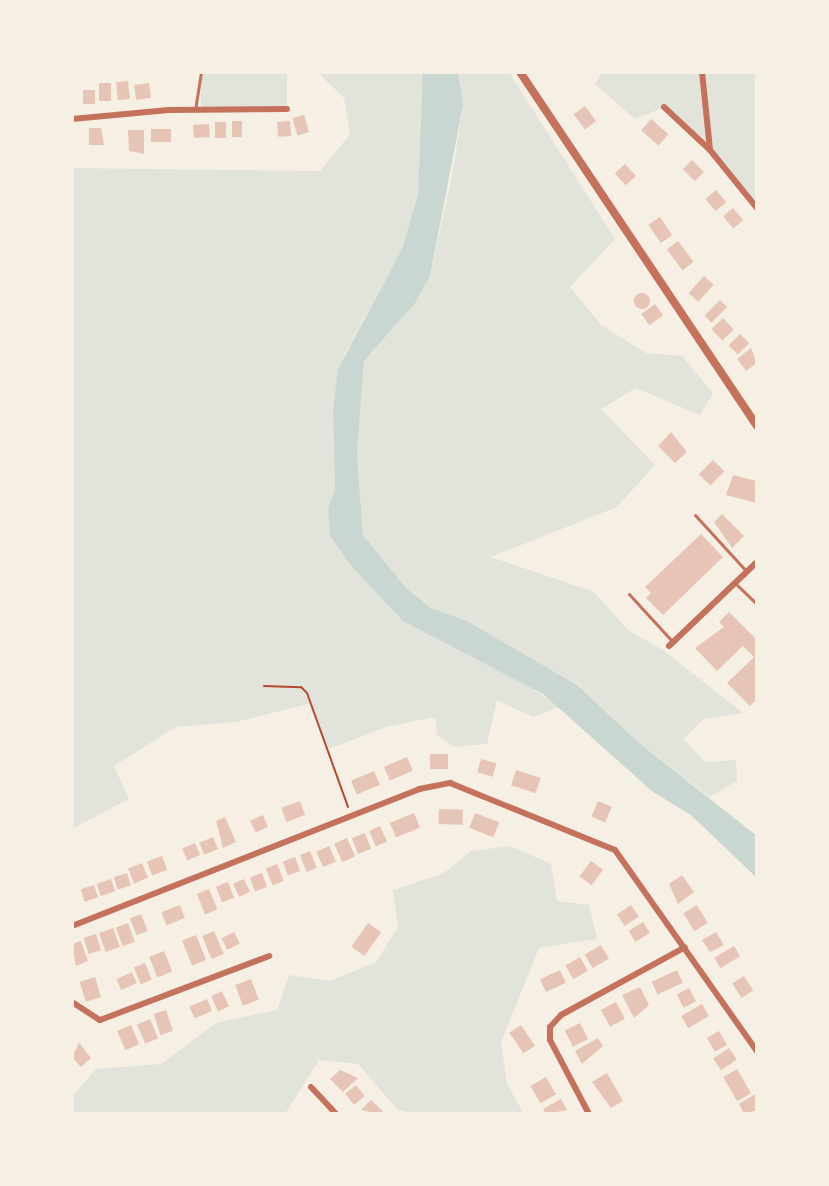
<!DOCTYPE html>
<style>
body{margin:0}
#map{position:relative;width:829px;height:1186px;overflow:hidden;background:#f6efe4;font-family:Commissioner,sans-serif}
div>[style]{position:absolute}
.green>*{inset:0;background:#e2e4dc;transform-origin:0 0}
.water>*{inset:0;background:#c9d6d2}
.building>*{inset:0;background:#e6c5b7;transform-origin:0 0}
.round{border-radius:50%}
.path>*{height:2px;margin:-1px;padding:0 1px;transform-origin:1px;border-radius:1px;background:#b5482f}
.service>*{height:3px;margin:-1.5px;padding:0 1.5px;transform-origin:1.5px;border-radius:1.5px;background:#c5725c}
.minor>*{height:6px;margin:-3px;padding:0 3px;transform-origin:3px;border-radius:3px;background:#c5725c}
.tertiary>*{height:8px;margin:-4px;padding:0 4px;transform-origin:4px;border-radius:4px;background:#c5725c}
span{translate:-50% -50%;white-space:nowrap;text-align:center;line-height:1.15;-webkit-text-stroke:6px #f6efe4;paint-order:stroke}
.frame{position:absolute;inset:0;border:74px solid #f6efe4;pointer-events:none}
</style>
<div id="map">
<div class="green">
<div style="left:201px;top:72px;width:86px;height:38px"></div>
<div style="clip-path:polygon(317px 72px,423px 72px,426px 87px,418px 194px,402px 249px,344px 356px,333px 411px,335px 489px,328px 508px,330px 536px,352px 567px,403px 621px,499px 667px,560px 707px,533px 717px,497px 700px,487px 744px,454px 747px,437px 735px,435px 717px,386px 727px,327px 750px,312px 703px,236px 722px,176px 727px,114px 766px,129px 799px,72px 829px,72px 168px,320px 171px,350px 134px,344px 98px)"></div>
<div style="clip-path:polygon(458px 72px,509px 72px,615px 239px,570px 287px,601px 325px,646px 353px,682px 356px,713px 393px,700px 415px,636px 388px,601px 409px,655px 465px,617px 507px,491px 557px,594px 592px,628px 630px,663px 650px,743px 713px,704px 719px,683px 739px,705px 762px,736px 760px,737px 781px,709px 797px,639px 743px,577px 685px,467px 621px,431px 608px,406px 588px,363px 535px,357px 455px,364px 361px,416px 302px,430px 276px,453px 170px,463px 105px)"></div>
<div style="clip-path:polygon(602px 72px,757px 72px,757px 208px,710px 150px,665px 107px,635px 119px,595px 84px)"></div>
<div style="clip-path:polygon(510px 846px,551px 864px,557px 901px,589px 905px,597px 939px,539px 948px,529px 973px,501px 1042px,507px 1084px,524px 1114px,414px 1114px,398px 1110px,358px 1064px,319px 1060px,285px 1114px,72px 1114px,72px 1097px,96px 1069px,161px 1064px,216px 1023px,277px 1010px,289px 975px,330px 981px,376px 962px,398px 927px,393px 890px,444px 873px,471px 851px)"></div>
</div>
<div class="water">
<div style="clip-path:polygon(423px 72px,458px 72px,463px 105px,430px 276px,416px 302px,364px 361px,357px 455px,363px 535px,406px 588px,431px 608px,467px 621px,577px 685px,639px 743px,757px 836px,757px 878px,691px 815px,653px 792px,543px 694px,403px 621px,352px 567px,330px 536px,328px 508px,335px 489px,333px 411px,338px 369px,402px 249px,418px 194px)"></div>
</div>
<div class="building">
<div style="left:128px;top:81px;width:18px;height:12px;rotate:84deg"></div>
<div style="left:99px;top:83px;width:12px;height:18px"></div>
<div style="left:149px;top:83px;width:15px;height:15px;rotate:82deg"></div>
<div style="left:83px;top:90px;width:12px;height:14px"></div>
<div style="left:585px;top:106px;width:19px;height:14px;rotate:54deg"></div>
<div style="left:304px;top:115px;width:18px;height:12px;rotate:74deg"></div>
<div style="left:651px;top:119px;width:23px;height:15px;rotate:41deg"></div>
<div style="left:232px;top:121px;width:10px;height:16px"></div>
<div style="left:290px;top:121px;width:15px;height:13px;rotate:86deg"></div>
<div style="left:215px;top:122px;width:11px;height:16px"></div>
<div style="left:209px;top:124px;width:13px;height:16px;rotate:86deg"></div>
<div style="clip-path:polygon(89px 128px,101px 128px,104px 145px,89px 145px)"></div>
<div style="left:151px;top:129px;width:20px;height:13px"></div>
<div style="clip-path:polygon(128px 130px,144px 130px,144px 154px,129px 151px)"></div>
<div style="left:692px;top:160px;width:17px;height:13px;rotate:45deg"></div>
<div style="left:625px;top:164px;width:16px;height:14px;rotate:47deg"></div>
<div style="left:716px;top:190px;width:16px;height:14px;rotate:50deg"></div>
<div style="left:733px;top:208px;width:16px;height:13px;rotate:50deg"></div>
<div style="left:660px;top:217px;width:22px;height:14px;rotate:56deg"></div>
<div style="left:678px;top:241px;width:26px;height:14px;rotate:53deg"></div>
<div style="left:704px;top:276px;width:13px;height:23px;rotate:42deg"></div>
<div class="round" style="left:634px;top:293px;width:16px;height:16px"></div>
<div style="left:720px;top:300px;width:10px;height:22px;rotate:45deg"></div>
<div style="left:655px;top:304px;width:14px;height:17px;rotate:54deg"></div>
<div style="left:723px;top:318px;width:16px;height:16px;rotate:47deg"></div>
<div style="left:740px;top:334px;width:13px;height:16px;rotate:45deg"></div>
<div style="clip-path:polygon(751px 348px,757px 363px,746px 371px,737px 359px)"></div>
<div style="clip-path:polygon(671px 432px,687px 452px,675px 463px,658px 446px)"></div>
<div style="left:713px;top:460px;width:16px;height:20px;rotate:45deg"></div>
<div style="clip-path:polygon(733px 475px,756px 481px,757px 503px,726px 495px)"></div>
<div style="clip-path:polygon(722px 514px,744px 536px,732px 548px,714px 522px)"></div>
<div style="clip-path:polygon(701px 534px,723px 557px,663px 615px,646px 598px,651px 593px,645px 587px)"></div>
<div style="clip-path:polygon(729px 612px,757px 640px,757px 699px,750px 706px,727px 683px,754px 657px,743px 646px,717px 671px,695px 648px,724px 627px,719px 622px)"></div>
<div style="left:430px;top:754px;width:18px;height:15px"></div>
<div style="left:407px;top:757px;width:15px;height:25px;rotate:67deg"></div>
<div style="left:481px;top:759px;width:16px;height:14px;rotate:15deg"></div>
<div style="left:516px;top:770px;width:26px;height:16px;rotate:18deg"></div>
<div style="left:374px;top:771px;width:15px;height:25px;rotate:67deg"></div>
<div style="left:300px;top:801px;width:15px;height:20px;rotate:70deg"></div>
<div style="left:598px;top:801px;width:15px;height:17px;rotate:23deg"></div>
<div style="left:439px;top:809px;width:24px;height:15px;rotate:2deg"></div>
<div style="left:414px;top:813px;width:16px;height:26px;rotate:68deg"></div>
<div style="left:475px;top:813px;width:26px;height:16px;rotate:21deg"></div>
<div style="left:263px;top:815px;width:13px;height:14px;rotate:67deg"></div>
<div style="clip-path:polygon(225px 817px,236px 842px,223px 848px,216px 821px)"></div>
<div style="left:380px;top:826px;width:17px;height:12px;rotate:66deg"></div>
<div style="left:365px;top:833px;width:17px;height:14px;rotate:69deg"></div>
<div style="left:213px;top:837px;width:13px;height:15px;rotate:67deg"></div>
<div style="left:347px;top:838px;width:20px;height:14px;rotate:66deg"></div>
<div style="left:195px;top:843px;width:13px;height:14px;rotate:67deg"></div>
<div style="left:329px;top:846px;width:17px;height:14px;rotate:66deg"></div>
<div style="left:310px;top:851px;width:18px;height:11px;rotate:68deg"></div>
<div style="left:162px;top:856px;width:15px;height:16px;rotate:70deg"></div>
<div style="left:295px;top:857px;width:15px;height:13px;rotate:70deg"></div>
<div style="left:591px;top:861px;width:15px;height:19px;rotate:37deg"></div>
<div style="left:142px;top:863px;width:16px;height:15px;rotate:68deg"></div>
<div style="left:277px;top:864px;width:18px;height:12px;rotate:68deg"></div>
<div style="left:127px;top:873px;width:13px;height:14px;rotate:72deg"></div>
<div style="left:262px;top:873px;width:15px;height:13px;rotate:70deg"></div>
<div style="clip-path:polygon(682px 875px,694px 892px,678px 904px,669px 884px)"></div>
<div style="left:111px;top:879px;width:13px;height:15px;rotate:72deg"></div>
<div style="left:244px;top:879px;width:14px;height:12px;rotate:65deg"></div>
<div style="left:228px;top:882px;width:17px;height:13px;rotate:69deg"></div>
<div style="left:94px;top:885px;width:13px;height:14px;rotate:72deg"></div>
<div style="left:209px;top:889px;width:22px;height:13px;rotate:68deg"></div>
<div style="left:180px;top:905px;width:14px;height:20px;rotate:69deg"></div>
<div style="left:631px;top:905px;width:14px;height:17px;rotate:56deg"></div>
<div style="left:697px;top:905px;width:21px;height:16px;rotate:59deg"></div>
<div style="left:141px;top:914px;width:18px;height:12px;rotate:68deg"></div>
<div style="left:643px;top:922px;width:13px;height:17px;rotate:58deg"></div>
<div style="left:128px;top:923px;width:20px;height:13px;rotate:70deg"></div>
<div style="left:368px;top:923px;width:16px;height:29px;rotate:35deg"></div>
<div style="left:113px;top:928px;width:20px;height:15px;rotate:70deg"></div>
<div style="left:214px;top:931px;width:25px;height:13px;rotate:67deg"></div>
<div style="left:234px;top:932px;width:13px;height:14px;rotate:63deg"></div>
<div style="clip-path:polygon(716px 932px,724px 945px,710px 952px,702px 940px)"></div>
<div style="left:96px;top:934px;width:17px;height:13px;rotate:73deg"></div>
<div style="left:196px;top:935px;width:27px;height:15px;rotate:68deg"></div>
<div style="clip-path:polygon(81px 941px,88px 961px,76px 966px,72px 944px)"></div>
<div style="left:601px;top:945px;width:16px;height:19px;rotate:60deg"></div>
<div style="left:734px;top:946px;width:12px;height:23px;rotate:59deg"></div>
<div style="left:164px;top:951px;width:22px;height:16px;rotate:68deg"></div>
<div style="left:580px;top:957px;width:16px;height:17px;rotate:60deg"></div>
<div style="left:145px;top:963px;width:18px;height:12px;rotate:68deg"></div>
<div style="left:560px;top:970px;width:14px;height:22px;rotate:65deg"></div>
<div style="left:677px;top:970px;width:14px;height:28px;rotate:65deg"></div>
<div style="left:132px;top:972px;width:12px;height:17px;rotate:66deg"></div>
<div style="left:744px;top:976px;width:17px;height:14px;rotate:57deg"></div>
<div style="left:95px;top:977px;width:21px;height:16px;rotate:73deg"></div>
<div style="left:251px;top:979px;width:22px;height:17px;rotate:69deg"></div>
<div style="clip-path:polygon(640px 987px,649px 1005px,634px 1018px,622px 995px)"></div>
<div style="left:689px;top:988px;width:15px;height:14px;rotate:62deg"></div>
<div style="left:222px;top:991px;width:17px;height:12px;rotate:66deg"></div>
<div style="left:207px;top:999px;width:13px;height:19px;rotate:67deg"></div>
<div style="left:616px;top:1002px;width:19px;height:17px;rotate:62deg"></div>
<div style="left:702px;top:1004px;width:14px;height:24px;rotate:60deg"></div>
<div style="left:166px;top:1010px;width:22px;height:13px;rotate:72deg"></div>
<div style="left:150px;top:1019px;width:21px;height:14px;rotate:67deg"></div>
<div style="left:580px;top:1023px;width:18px;height:17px;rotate:63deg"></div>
<div style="left:131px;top:1025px;width:21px;height:15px;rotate:67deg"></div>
<div style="left:521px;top:1025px;width:25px;height:14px;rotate:56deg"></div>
<div style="left:719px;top:1031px;width:16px;height:14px;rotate:60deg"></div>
<div style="clip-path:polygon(598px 1038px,603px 1046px,582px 1064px,575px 1051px)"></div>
<div style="clip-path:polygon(79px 1043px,91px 1058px,81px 1067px,72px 1057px)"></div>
<div style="left:729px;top:1048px;width:14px;height:19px;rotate:56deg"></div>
<div style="left:737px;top:1069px;width:28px;height:16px;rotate:60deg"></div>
<div style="clip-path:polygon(340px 1070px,358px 1078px,343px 1092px,330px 1079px)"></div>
<div style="clip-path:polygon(607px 1073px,623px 1101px,611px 1108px,592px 1082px)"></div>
<div style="left:546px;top:1077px;width:20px;height:18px;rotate:60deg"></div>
<div style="left:356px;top:1085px;width:14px;height:14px;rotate:51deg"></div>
<div style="clip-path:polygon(757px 1093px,757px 1110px,744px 1114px,739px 1104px)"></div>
<div style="clip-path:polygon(561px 1099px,567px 1110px,546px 1114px,543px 1109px)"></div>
<div style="clip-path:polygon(371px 1100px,383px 1111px,380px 1114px,361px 1110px)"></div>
</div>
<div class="path">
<div style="left:264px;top:686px;width:37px;rotate:2deg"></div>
<div style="left:301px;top:687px;width:8px;rotate:45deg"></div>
<div style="left:307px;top:693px;width:121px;rotate:70.2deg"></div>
</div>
<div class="service">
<div style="left:195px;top:110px;width:38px;rotate:-81deg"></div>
<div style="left:695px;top:515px;width:77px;rotate:47.6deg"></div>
<div style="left:737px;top:585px;width:28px;rotate:44deg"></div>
<div style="left:629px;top:594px;width:65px;rotate:47.5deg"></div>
</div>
<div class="minor">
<div style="left:702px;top:72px;width:78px;rotate:84.1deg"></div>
<div style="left:664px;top:107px;width:63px;rotate:43.1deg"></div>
<div style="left:710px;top:150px;width:75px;rotate:51deg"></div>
<div style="left:72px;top:119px;width:97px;rotate:-5.3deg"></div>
<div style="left:169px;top:110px;width:118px;rotate:-0.5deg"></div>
<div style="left:669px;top:646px;width:122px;rotate:-43.7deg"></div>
<div style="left:72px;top:926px;width:373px;rotate:-21.5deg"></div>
<div style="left:419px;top:789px;width:32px;rotate:-11deg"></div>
<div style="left:450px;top:783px;width:178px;rotate:22.1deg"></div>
<div style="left:615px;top:850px;width:246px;rotate:54.8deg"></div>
<div style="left:72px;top:1002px;width:33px;rotate:33deg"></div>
<div style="left:100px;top:1020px;width:181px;rotate:-20.7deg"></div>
<div style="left:311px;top:1087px;width:37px;rotate:47deg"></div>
<div style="left:589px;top:1114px;width:84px;rotate:-117.8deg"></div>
<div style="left:550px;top:1040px;width:13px;rotate:-90deg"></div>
<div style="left:550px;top:1027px;width:16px;rotate:-47deg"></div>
<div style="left:561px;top:1015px;width:141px;rotate:-28.7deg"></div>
</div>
<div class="tertiary">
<div style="left:520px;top:72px;width:426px;rotate:56.2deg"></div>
</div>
<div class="frame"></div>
</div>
